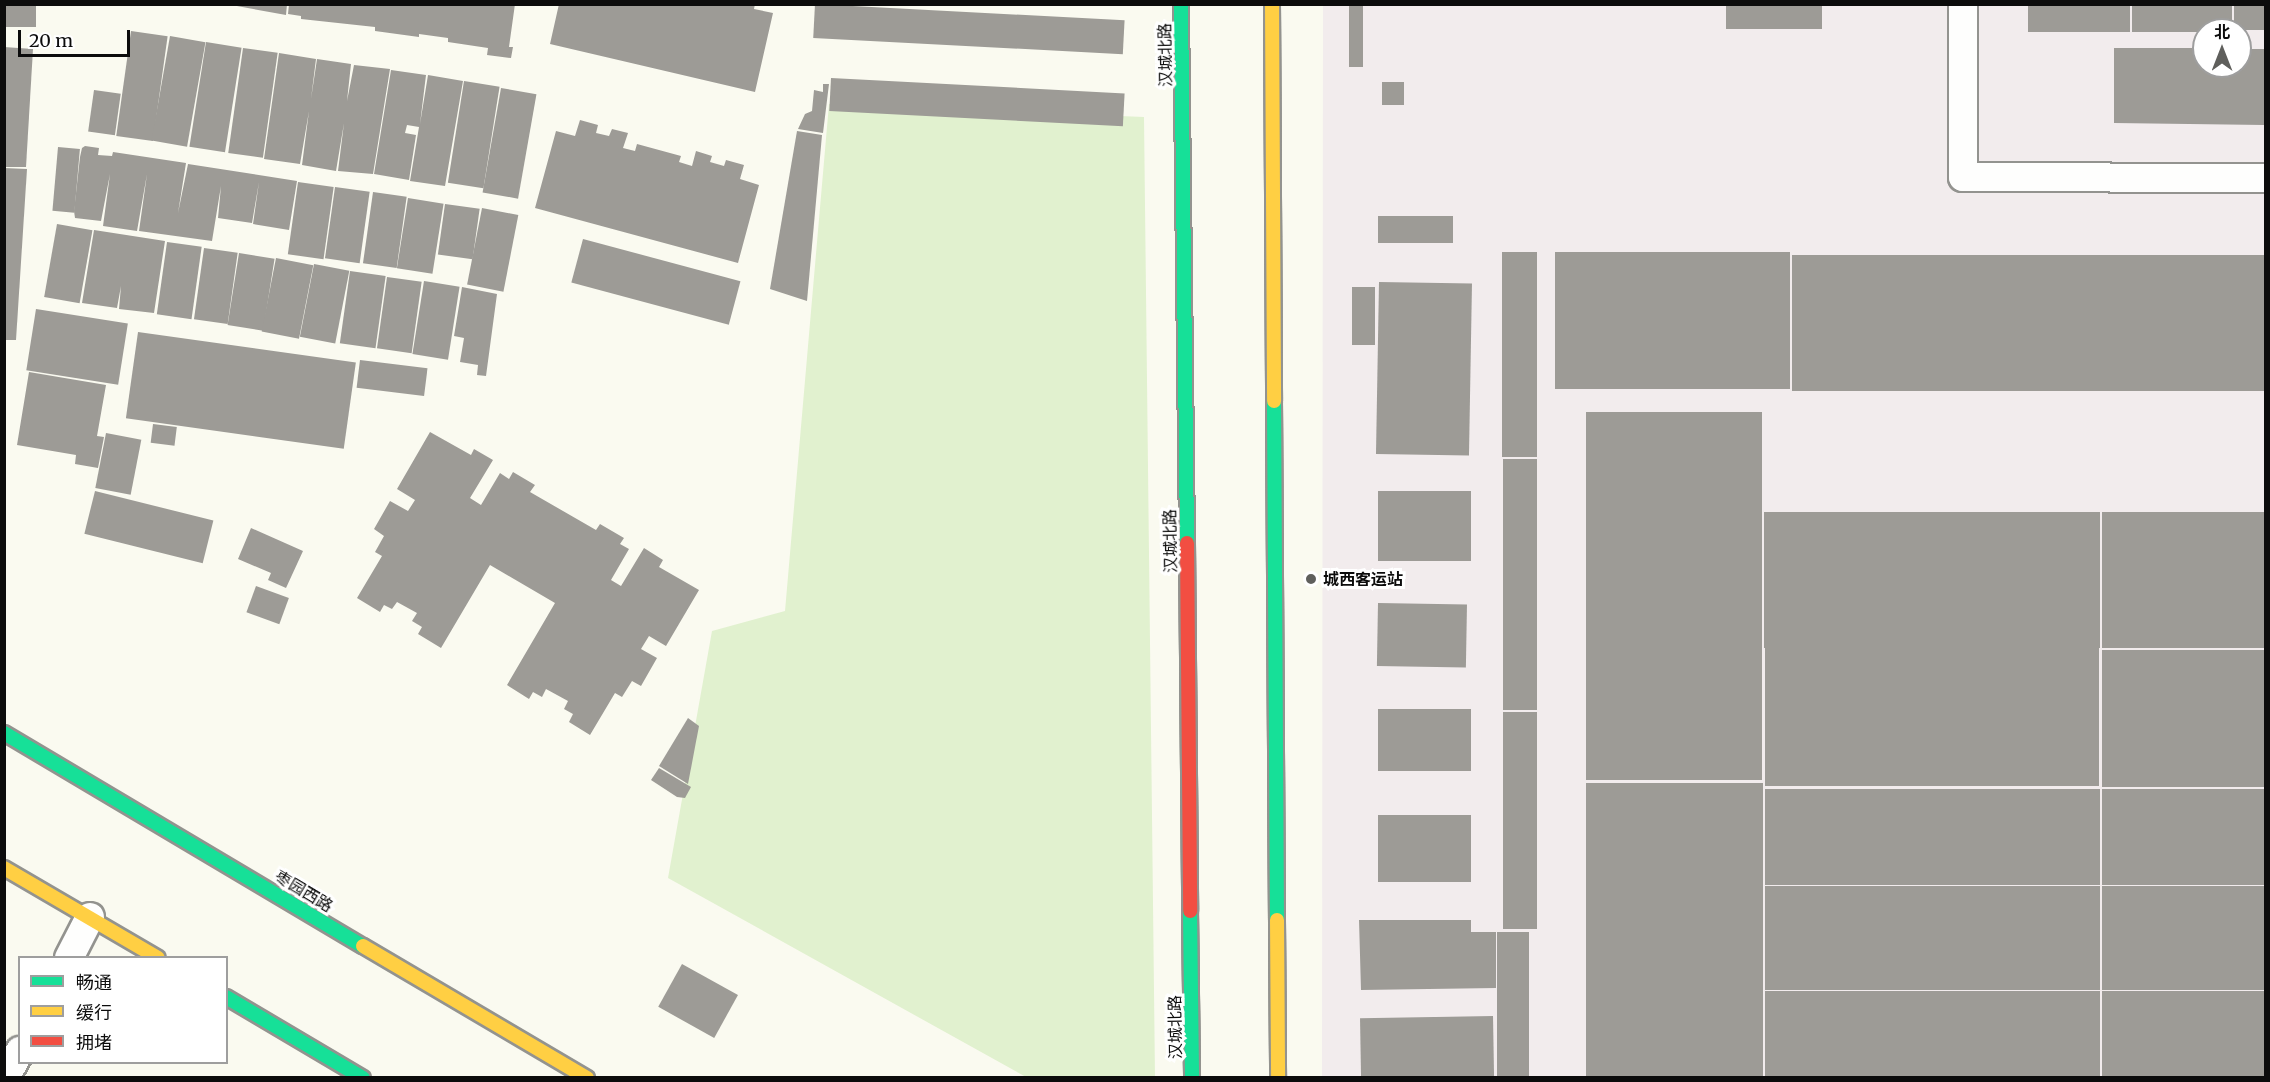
<!DOCTYPE html>
<meta charset="utf-8">
<style>
body{margin:0}
#map{position:relative;width:2270px;height:1082px;overflow:hidden;background:#fafaf0;font-family:Merriweather,"Noto Sans SC",serif}
div>[style]{position:absolute}
.industrial>*{inset:0;background:#f2eced}
.green>*{inset:0;background:#e1f1cf}
.building>*{inset:0;background:#9d9b96;transform-origin:0 0}
.roads{filter:drop-shadow(2px 0 #93938f) drop-shadow(-2px 0 #93938f) drop-shadow(0 2px #93938f) drop-shadow(0 -2px #93938f)}
.street>*{height:28px;margin:-14px;padding:0 14px;transform-origin:14px;border-radius:14px;background:#fefefd}
.fast>*{height:14px;margin:-7px;padding:0 7px;transform-origin:7px;border-radius:7px;background:#16e098}
.slow>*{height:14px;margin:-7px;padding:0 7px;transform-origin:7px;border-radius:7px;background:#ffcf43}
.jam>*{height:14px;margin:-7px;padding:0 7px;transform-origin:7px;border-radius:7px;background:#f24e42}
.dots>*{width:16px;height:16px;translate:-50% -50%;box-sizing:border-box;border:3px solid #fff;border-radius:50%}
span{translate:-50% -50%;white-space:nowrap;text-align:center;line-height:1.15;-webkit-text-stroke:6px #fff;paint-order:stroke}
.street-label{font-size:16px;color:#0c0c0c}
.poi-label{font-size:16px;color:#0c0c0c;font-weight:700}
.left{translate:0 -50%;text-align:left}
.frame{position:absolute;inset:0;border:6px solid #0c0c0c;pointer-events:none}
.legend{position:absolute;left:18px;top:956px;width:210px;height:108px;box-sizing:border-box;background:#fff;border:2px solid #9e9e9e;margin:0;padding:8px 10px;list-style:none;font-size:18px;color:#0c0c0c}
.legend li{display:flex;align-items:center;gap:12px;height:30px}
.legend b{width:30px;border:2px solid #9e9e9e}
.north{position:absolute;left:2192px;top:18px;width:60px;height:60px;box-sizing:border-box;background:#fff;border:2px solid #9e9e9e;border-radius:50%;rotate:0deg;font-size:16px;font-weight:700;line-height:24px;text-align:center;color:#0c0c0c}
.north::after{content:'';display:block;margin:auto;width:21px;height:27px;background:#5f5f5c;clip-path:polygon(50% 0,100% 100%,50% 72%,0 100%)}
.scale{position:absolute;left:18px;top:30px;width:112px;height:27px;box-sizing:border-box;border:3px solid #0c0c0c;border-top:0;padding-left:8px;font-size:18px;line-height:21px;white-space:nowrap;color:#0c0c0c;-webkit-text-stroke:4px #fff;paint-order:stroke}
</style>
<div id="map">
<div class="industrial">
<div style="clip-path:polygon(evenodd,1323px 5px,2265px 5px,2265px 1077px,1322px 1077px,1323px 5px,2204px 30px,2240px 30px,2240px 66px,2204px 66px,2204px 30px)"></div>
</div>
<div class="green">
<div style="clip-path:polygon(829px 104px,1144px 117px,1155px 1077px,1026px 1077px,668px 878px,712px 631px,785px 611px)"></div>
</div>
<div class="building">
<div style="left:4px;top:4px;width:32px;height:23px"></div>
<div style="clip-path:polygon(226px 4px,287px 4px,286px 15px)"></div>
<div style="clip-path:polygon(289px 4px,515px 4px,509px 47px,513px 47px,511px 58px,487px 55px,488px 48px,448px 42px,448px 38px,419px 34px,419px 37px,375px 31px,375px 27px,301px 19px,301px 16px,288px 14px)"></div>
<div style="clip-path:polygon(559px 4px,755px 4px,754px 9px,773px 13px,755px 92px,550px 44px)"></div>
<div style="left:815px;top:4px;width:310px;height:34px;rotate:3deg"></div>
<div style="left:1349px;top:4px;width:14px;height:63px"></div>
<div style="left:1726px;top:4px;width:96px;height:25px"></div>
<div style="left:2028px;top:4px;width:102px;height:28px"></div>
<div style="left:2132px;top:4px;width:100px;height:28px"></div>
<div style="left:2234px;top:4px;width:31px;height:26px"></div>
<div style="left:131px;top:31px;width:37px;height:106px;rotate:8deg"></div>
<div style="left:170px;top:36px;width:36px;height:106px;rotate:10deg"></div>
<div style="left:206px;top:42px;width:36px;height:106px;rotate:9deg"></div>
<div style="clip-path:polygon(4px 47px,33px 49px,26px 167px,4px 167px)"></div>
<div style="left:243px;top:48px;width:35px;height:106px;rotate:8deg"></div>
<div style="clip-path:polygon(2114px 48px,2204px 48px,2204px 66px,2240px 66px,2240px 49px,2264px 49px,2264px 125px,2114px 123px)"></div>
<div style="clip-path:polygon(279px 53px,316px 59px,311px 99px,317px 59px,351px 64px,347px 101px,354px 65px,390px 69px,373px 174px,338px 171px,344px 123px,336px 171px,302px 165px,309px 111px,300px 164px,264px 159px)"></div>
<div style="clip-path:polygon(391px 70px,426px 75px,420px 124px,428px 75px,463px 81px,445px 186px,410px 181px,419px 127px,407px 125px,405px 133px,416px 135px,409px 180px,374px 174px)"></div>
<div style="left:831px;top:78px;width:294px;height:33px;rotate:3deg"></div>
<div style="left:464px;top:81px;width:36px;height:103px;rotate:9deg"></div>
<div style="left:1382px;top:82px;width:22px;height:23px"></div>
<div style="clip-path:polygon(823px 84px,829px 84px,823px 133px,798px 129px,805px 114px,812px 111px,814px 90px,823px 92px)"></div>
<div style="left:501px;top:88px;width:36px;height:106px;rotate:10deg"></div>
<div style="left:94px;top:90px;width:27px;height:42px;rotate:8deg"></div>
<div style="clip-path:polygon(580px 120px,598px 125px,596px 133px,609px 136px,612px 129px,628px 133px,623px 148px,635px 151px,637px 144px,681px 156px,679px 162px,692px 166px,696px 151px,712px 156px,710px 162px,724px 166px,726px 160px,744px 165px,740px 179px,759px 185px,738px 263px,535px 208px,556px 131px,575px 136px)"></div>
<div style="clip-path:polygon(797px 131px,822px 135px,807px 301px,770px 289px)"></div>
<div style="clip-path:polygon(85px 146px,99px 148px,98px 155px,112px 156px,113px 152px,186px 163px,178px 213px,188px 164px,297px 181px,289px 230px,253px 224px,259px 182px,252px 223px,218px 218px,221px 186px,212px 241px,139px 231px,147px 174px,137px 231px,103px 226px,110px 174px,101px 221px,75px 218px,74px 211px,80px 157px,82px 148px)"></div>
<div style="left:58px;top:147px;width:22px;height:64px;rotate:5deg"></div>
<div style="clip-path:polygon(4px 168px,27px 169px,16px 340px,4px 340px)"></div>
<div style="left:298px;top:182px;width:36px;height:73px;rotate:8deg"></div>
<div style="left:335px;top:187px;width:35px;height:72px;rotate:8deg"></div>
<div style="left:373px;top:192px;width:34px;height:72px;rotate:8deg"></div>
<div style="left:408px;top:198px;width:36px;height:71px;rotate:9deg"></div>
<div style="left:445px;top:204px;width:35px;height:51px;rotate:8deg"></div>
<div style="left:482px;top:208px;width:37px;height:78px;rotate:11deg"></div>
<div style="left:1378px;top:216px;width:75px;height:27px"></div>
<div style="left:57px;top:224px;width:36px;height:74px;rotate:10deg"></div>
<div style="clip-path:polygon(94px 230px,165px 241px,154px 313px,119px 309px,121px 286px,117px 308px,82px 303px)"></div>
<div style="left:583px;top:239px;width:163px;height:45px;rotate:15deg"></div>
<div style="left:167px;top:242px;width:35px;height:73px;rotate:8deg"></div>
<div style="left:204px;top:248px;width:34px;height:72px;rotate:8deg"></div>
<div style="left:1537px;top:252px;width:205px;height:35px;rotate:90deg"></div>
<div style="left:1790px;top:252px;width:137px;height:235px;rotate:90deg"></div>
<div style="left:239px;top:253px;width:36px;height:73px;rotate:9deg"></div>
<div style="left:1792px;top:255px;width:474px;height:136px"></div>
<div style="left:276px;top:258px;width:38px;height:75px;rotate:11deg"></div>
<div style="left:314px;top:264px;width:36px;height:74px;rotate:11deg"></div>
<div style="left:350px;top:271px;width:36px;height:73px;rotate:8deg"></div>
<div style="left:387px;top:277px;width:35px;height:72px;rotate:8deg"></div>
<div style="left:424px;top:281px;width:36px;height:74px;rotate:9deg"></div>
<div style="left:1379px;top:282px;width:93px;height:172px;rotate:1deg"></div>
<div style="clip-path:polygon(462px 287px,497px 294px,486px 376px,477px 375px,478px 365px,460px 362px,464px 338px,454px 336px)"></div>
<div style="left:1352px;top:287px;width:23px;height:58px"></div>
<div style="left:36px;top:309px;width:93px;height:62px;rotate:9deg"></div>
<div style="left:138px;top:332px;width:220px;height:87px;rotate:8deg"></div>
<div style="left:360px;top:360px;width:68px;height:28px;rotate:7deg"></div>
<div style="clip-path:polygon(29px 372px,106px 385px,97px 436px,104px 437px,98px 468px,75px 464px,76px 455px,17px 445px)"></div>
<div style="left:1762px;top:412px;width:368px;height:176px;rotate:90deg"></div>
<div style="left:153px;top:424px;width:24px;height:19px;rotate:7deg"></div>
<div style="clip-path:polygon(430px 432px,471px 455px,474px 449px,493px 460px,470px 498px,481px 505px,500px 473px,509px 479px,513px 472px,535px 485px,530px 492px,596px 530px,600px 524px,624px 538px,620px 544px,629px 549px,611px 580px,621px 586px,644px 548px,663px 560px,659px 567px,699px 590px,666px 646px,649px 636px,641px 649px,657px 658px,641px 686px,632px 681px,622px 697px,615px 693px,590px 735px,569px 722px,573px 714px,564px 709px,568px 701px,546px 689px,542px 697px,533px 692px,529px 699px,507px 685px,555px 603px,490px 565px,441px 648px,418px 634px,422px 627px,412px 621px,417px 613px,397px 602px,392px 609px,384px 605px,380px 612px,357px 598px,382px 556px,375px 552px,384px 536px,374px 529px,390px 501px,408px 511px,415px 500px,397px 489px)"></div>
<div style="left:106px;top:433px;width:36px;height:56px;rotate:11deg"></div>
<div style="left:1503px;top:459px;width:34px;height:251px"></div>
<div style="left:95px;top:491px;width:122px;height:44px;rotate:14deg"></div>
<div style="left:1378px;top:491px;width:93px;height:70px"></div>
<div style="left:1764px;top:512px;width:336px;height:136px"></div>
<div style="left:2102px;top:512px;width:164px;height:136px"></div>
<div style="clip-path:polygon(251px 528px,303px 551px,286px 588px,268px 580px,271px 573px,238px 559px)"></div>
<div style="left:256px;top:586px;width:35px;height:28px;rotate:20deg"></div>
<div style="left:1378px;top:603px;width:89px;height:63px;rotate:1deg"></div>
<div style="left:2099px;top:648px;width:138px;height:334px;rotate:90deg"></div>
<div style="left:2102px;top:650px;width:164px;height:137px"></div>
<div style="left:1471px;top:709px;width:62px;height:93px;rotate:90deg"></div>
<div style="left:1503px;top:712px;width:34px;height:217px"></div>
<div style="clip-path:polygon(688px 718px,699px 726px,688px 784px,659px 766px)"></div>
<div style="clip-path:polygon(659px 768px,691px 787px,685px 798px,677px 797px,651px 780px)"></div>
<div style="left:1586px;top:783px;width:177px;height:295px"></div>
<div style="left:1765px;top:789px;width:335px;height:96px"></div>
<div style="left:2102px;top:789px;width:164px;height:96px"></div>
<div style="left:1378px;top:815px;width:93px;height:67px"></div>
<div style="left:1765px;top:886px;width:335px;height:104px"></div>
<div style="left:2102px;top:886px;width:164px;height:104px"></div>
<div style="clip-path:polygon(1359px 920px,1471px 920px,1471px 932px,1496px 932px,1496px 988px,1361px 990px)"></div>
<div style="left:1497px;top:932px;width:32px;height:146px"></div>
<div style="left:682px;top:964px;width:64px;height:49px;rotate:29deg"></div>
<div style="left:1765px;top:991px;width:335px;height:87px"></div>
<div style="left:2102px;top:991px;width:164px;height:87px"></div>
<div style="left:1493px;top:1016px;width:62px;height:133px;rotate:89deg"></div>
</div>
<div class="roads">
<div class="street">
<div style="left:1963px;top:4px;width:173px;rotate:90deg"></div>
<div style="left:1963px;top:177px;width:303px;rotate:0.2deg"></div>
<div style="left:69px;top:958px;width:46px;rotate:-62.9deg"></div>
<div style="left:5px;top:1078px;width:31px;rotate:-61deg"></div>
</div>
<div class="fast">
<div style="left:1181px;top:4px;width:539px;rotate:89.36deg"></div>
<div style="left:1274px;top:401px;width:519px;rotate:89.67deg"></div>
<div style="left:4px;top:733px;width:417px;rotate:30.7deg"></div>
<div style="left:1190px;top:911px;width:167px;rotate:89.3deg"></div>
<div style="left:226px;top:997px;width:159px;rotate:30.6deg"></div>
</div>
<div class="slow">
<div style="left:1272px;top:4px;width:397px;rotate:89.7deg"></div>
<div style="left:4px;top:868px;width:178px;rotate:30.3deg"></div>
<div style="left:1277px;top:920px;width:158px;rotate:89.6deg"></div>
<div style="left:363px;top:946px;width:260px;rotate:30.5deg"></div>
</div>
<div class="jam">
<div style="left:1187px;top:543px;width:368px;rotate:89.5deg"></div>
</div>
</div>
<div class="dots">
<div style="left:1311px;top:579px;background:#5f5f5c"></div>
</div>
<div class="street-label">
<span style="left:1165px;top:55px;rotate:-91deg">汉城北路</span>
<span style="left:1170px;top:541px;rotate:-91deg">汉城北路</span>
<span style="left:304px;top:891px;rotate:31deg">枣园西路</span>
<span style="left:1175px;top:1027px;rotate:-91deg">汉城北路</span>
</div>
<div class="poi-label">
<span class="left" style="left:1323px;top:579px">城西客运站</span>
</div>
<div class="frame"></div>
<ul class="legend">
<li><b style="height:8px;background:#16e098"></b>畅通</li>
<li><b style="height:8px;background:#ffcf43"></b>缓行</li>
<li><b style="height:8px;background:#f24e42"></b>拥堵</li>
</ul>
<div class="north">北</div>
<div class="scale">20 m</div>
</div>
